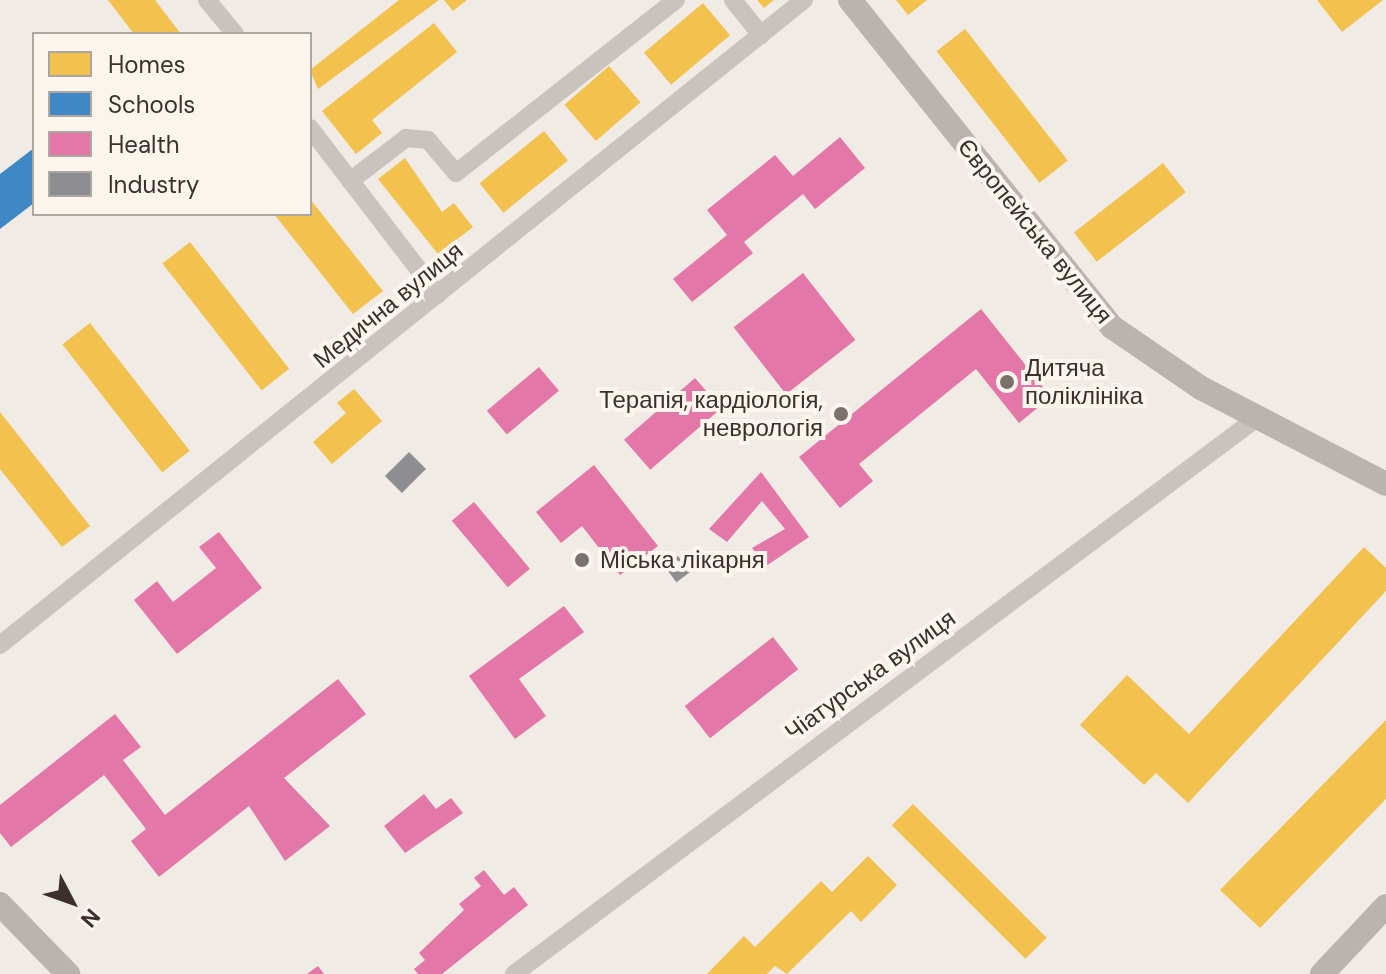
<!DOCTYPE html>
<meta charset="utf-8">
<style>
body{margin:0}
#map{position:relative;width:1386px;height:974px;overflow:hidden;background:#f0ebe5;font-family:"DM Sans",sans-serif}
div>[style]{position:absolute}
.homes>*{inset:0;background:#f2c14e;transform-origin:0 0}
.schools>*{inset:0;background:#3f88c5}
.health>*{inset:0;background:#e377a8;transform-origin:0 0}
.industry>*{inset:0;background:#8d8d92;transform-origin:0 0}
.street>*{height:18px;margin:-9px;padding:0 9px;transform-origin:9px;border-radius:9px;background:#c9c3be}
.secondary>*{height:24px;margin:-12px;padding:0 12px;transform-origin:12px;border-radius:12px;background:#bab3ae}
.dots>*{width:22px;height:22px;translate:-50% -50%;box-sizing:border-box;border:4px solid #fbf5ee;border-radius:50%}
span{translate:-50% -50%;white-space:nowrap;text-align:center;line-height:1.15;-webkit-text-stroke:8px #fbf5ee;paint-order:stroke}
.street-label{font-size:24px;color:#3b302b}
.poi-label{font-size:24px;color:#3b302b}
.left{translate:0 -50%;text-align:left}
.right{translate:-100% -50%;text-align:right}
.legend{position:absolute;left:32px;top:32px;width:280px;height:184px;box-sizing:border-box;background:#fbf5ee;border:2px solid #aea6a0;margin:0;padding:10px 14px;list-style:none;font-size:24px;color:#3b302b}
.legend li{display:flex;align-items:center;gap:16px;height:40px}
.legend b{width:40px;border:2px solid #aea6a0}
.north{position:absolute;left:32px;top:862px;width:80px;height:80px;-webkit-text-stroke:6px #fbf5ee;paint-order:stroke;rotate:131deg;font-size:22px;font-weight:700;line-height:32px;text-align:center;color:#3b302b}
.north::after{content:'';display:block;margin:auto;width:28px;height:36px;background:#3b302b;clip-path:polygon(50% 0,100% 100%,50% 72%,0 100%)}
</style>
<div id="map">
<div class="homes">
<div style="clip-path:polygon(108px 0,155px 0,181px 34px,134px 34px)"></div>
<div style="clip-path:polygon(399px 0,439px 0,318px 89px,310px 70px)"></div>
<div style="clip-path:polygon(444px 0,467px 0,453px 11px)"></div>
<div style="clip-path:polygon(757px 0,774px 0,764px 8px)"></div>
<div style="clip-path:polygon(896px 0,927px 0,908px 15px)"></div>
<div style="clip-path:polygon(1317px 0,1383px 0,1342px 32px)"></div>
<div style="left:703px;top:3px;width:42px;height:77px;rotate:50deg"></div>
<div style="clip-path:polygon(434px 23px,457px 52px,372px 120px,382px 133px,356px 154px,322px 111px)"></div>
<div style="left:965px;top:29px;width:167px;height:36px;rotate:52deg"></div>
<div style="left:609px;top:66px;width:48px;height:59px;rotate:49deg"></div>
<div style="left:544px;top:131px;width:38px;height:83px;rotate:51deg"></div>
<div style="clip-path:polygon(405px 158px,442px 212px,454px 203px,473px 227px,438px 254px,378px 179px)"></div>
<div style="left:1163px;top:163px;width:37px;height:113px;rotate:52deg"></div>
<div style="clip-path:polygon(310px 199px,383px 291px,353px 314px,274px 214px,310px 214px)"></div>
<div style="left:190px;top:242px;width:161px;height:35px;rotate:52deg"></div>
<div style="left:90px;top:323px;width:162px;height:35px;rotate:52deg"></div>
<div style="clip-path:polygon(354px 389px,382px 421px,332px 464px,313px 442px,346px 413px,337px 403px)"></div>
<div style="clip-path:polygon(0 412px,90px 526px,62px 547px,0 469px)"></div>
<div style="clip-path:polygon(1364px 547px,1386px 568px,1386px 591px,1188px 803px,1156px 773px,1144px 785px,1080px 725px,1127px 675px,1189px 734px)"></div>
<div style="clip-path:polygon(1386px 720px,1386px 799px,1260px 928px,1220px 890px)"></div>
<div style="left:913px;top:804px;width:189px;height:30px;rotate:45deg"></div>
<div style="clip-path:polygon(868px 856px,897px 885px,861px 922px,851px 911px,787px 974px,775px 966px,767px 974px,707px 974px,744px 936px,755px 947px,821px 881px,832px 892px)"></div>
</div>
<div class="schools">
<div style="clip-path:polygon(34px 148px,34px 203px,0 229px,0 174px)"></div>
</div>
<div class="health">
<div style="clip-path:polygon(840px 137px,865px 168px,815px 209px,803px 194px,744px 242px,753px 253px,692px 302px,673px 279px,727px 235px,707px 210px,775px 155px,793px 176px)"></div>
<div style="left:803px;top:273px;width:85px;height:88px;rotate:52deg"></div>
<div style="clip-path:polygon(981px 309px,1051px 397px,1019px 423px,976px 369px,859px 464px,873px 481px,840px 508px,799px 457px)"></div>
<div style="left:539px;top:367px;width:31px;height:68px;rotate:50deg"></div>
<div style="left:695px;top:378px;width:40px;height:94px;rotate:49deg"></div>
<div style="clip-path:polygon(594px 465px,658px 546px,620px 575px,582px 526px,561px 543px,536px 512px)"></div>
<div style="clip-path:polygon(761px 472px,809px 537px,766px 566px,752px 548px,785px 529px,762px 501px,727px 542px,709px 529px)"></div>
<div style="left:474px;top:502px;width:87px;height:29px;rotate:50deg"></div>
<div style="clip-path:polygon(219px 532px,262px 588px,177px 654px,134px 600px,157px 581px,173px 602px,216px 568px,199px 547px)"></div>
<div style="clip-path:polygon(564px 606px,584px 632px,519px 679px,546px 716px,515px 739px,469px 676px)"></div>
<div style="left:773px;top:637px;width:41px;height:112px;rotate:52deg"></div>
<div style="clip-path:polygon(338px 679px,366px 714px,284px 778px,330px 826px,285px 861px,249px 806px,159px 877px,131px 841px,146px 829px,104px 775px,11px 847px,0 833px,0 805px,115px 714px,141px 747px,123px 760px,165px 815px)"></div>
<div style="clip-path:polygon(424px 794px,436px 809px,451px 798px,463px 813px,405px 853px,384px 826px)"></div>
<div style="clip-path:polygon(484px 870px,504px 895px,514px 887px,528px 905px,442px 974px,418px 974px,414px 969px,425px 960px,419px 953px,464px 910px,459px 904px,481px 886px,474px 878px)"></div>
<div style="clip-path:polygon(318px 966px,324px 974px,307px 974px)"></div>
</div>
<div class="industry">
<div style="left:409px;top:452px;width:24px;height:34px;rotate:45deg"></div>
<div style="left:678px;top:556px;width:20px;height:17px;rotate:53deg"></div>
</div>
<div class="street">
<div style="left:207px;top:0;width:44px;rotate:50.5deg"></div>
<div style="left:733px;top:0;width:45px;rotate:51.3deg"></div>
<div style="left:310px;top:128px;width:210px;rotate:52.5deg"></div>
<div style="left:350px;top:181px;width:71px;rotate:-37.5deg"></div>
<div style="left:406px;top:138px;width:22px;rotate:5deg"></div>
<div style="left:428px;top:140px;width:43px;rotate:49.7deg"></div>
<div style="left:456px;top:173px;width:280px;rotate:-38.2deg"></div>
<div style="left:0;top:645px;width:1031px;rotate:-38.74deg"></div>
<div style="left:514px;top:974px;width:928px;rotate:-36.81deg"></div>
</div>
<div class="secondary">
<div style="left:850px;top:0;width:419px;rotate:51.3deg"></div>
<div style="left:1112px;top:327px;width:108px;rotate:34.4deg"></div>
<div style="left:1201px;top:388px;width:208px;rotate:27.4deg"></div>
<div style="left:0;top:904px;width:98px;rotate:45.8deg"></div>
<div style="left:1322px;top:974px;width:93px;rotate:-46.7deg"></div>
</div>
<div class="dots">
<div style="left:1007px;top:382px;background:#7a716c"></div>
<div style="left:841px;top:414px;background:#7a716c"></div>
<div style="left:582px;top:560px;background:#7a716c"></div>
</div>
<div class="street-label">
<span style="left:1035px;top:231px;rotate:51deg">Європейська вулиця</span>
<span style="left:388px;top:305px;rotate:-39deg">Медична вулиця</span>
<span style="left:870px;top:675px;rotate:-36deg">Чіатурська вулиця</span>
</div>
<div class="poi-label">
<span class="left" style="left:1025px;top:382px">Дитяча<br>поліклініка</span>
<span class="right" style="left:823px;top:414px">Терапія, кардіологія,<br>неврологія</span>
<span class="left" style="left:600px;top:560px">Мiська лiкарня</span>
</div>
<ul class="legend">
<li><b style="height:22px;background:#f2c14e"></b>Homes</li>
<li><b style="height:22px;background:#3f88c5"></b>Schools</li>
<li><b style="height:22px;background:#e377a8"></b>Health</li>
<li><b style="height:22px;background:#8d8d92"></b>Industry</li>
</ul>
<div class="north">N</div>
</div>
